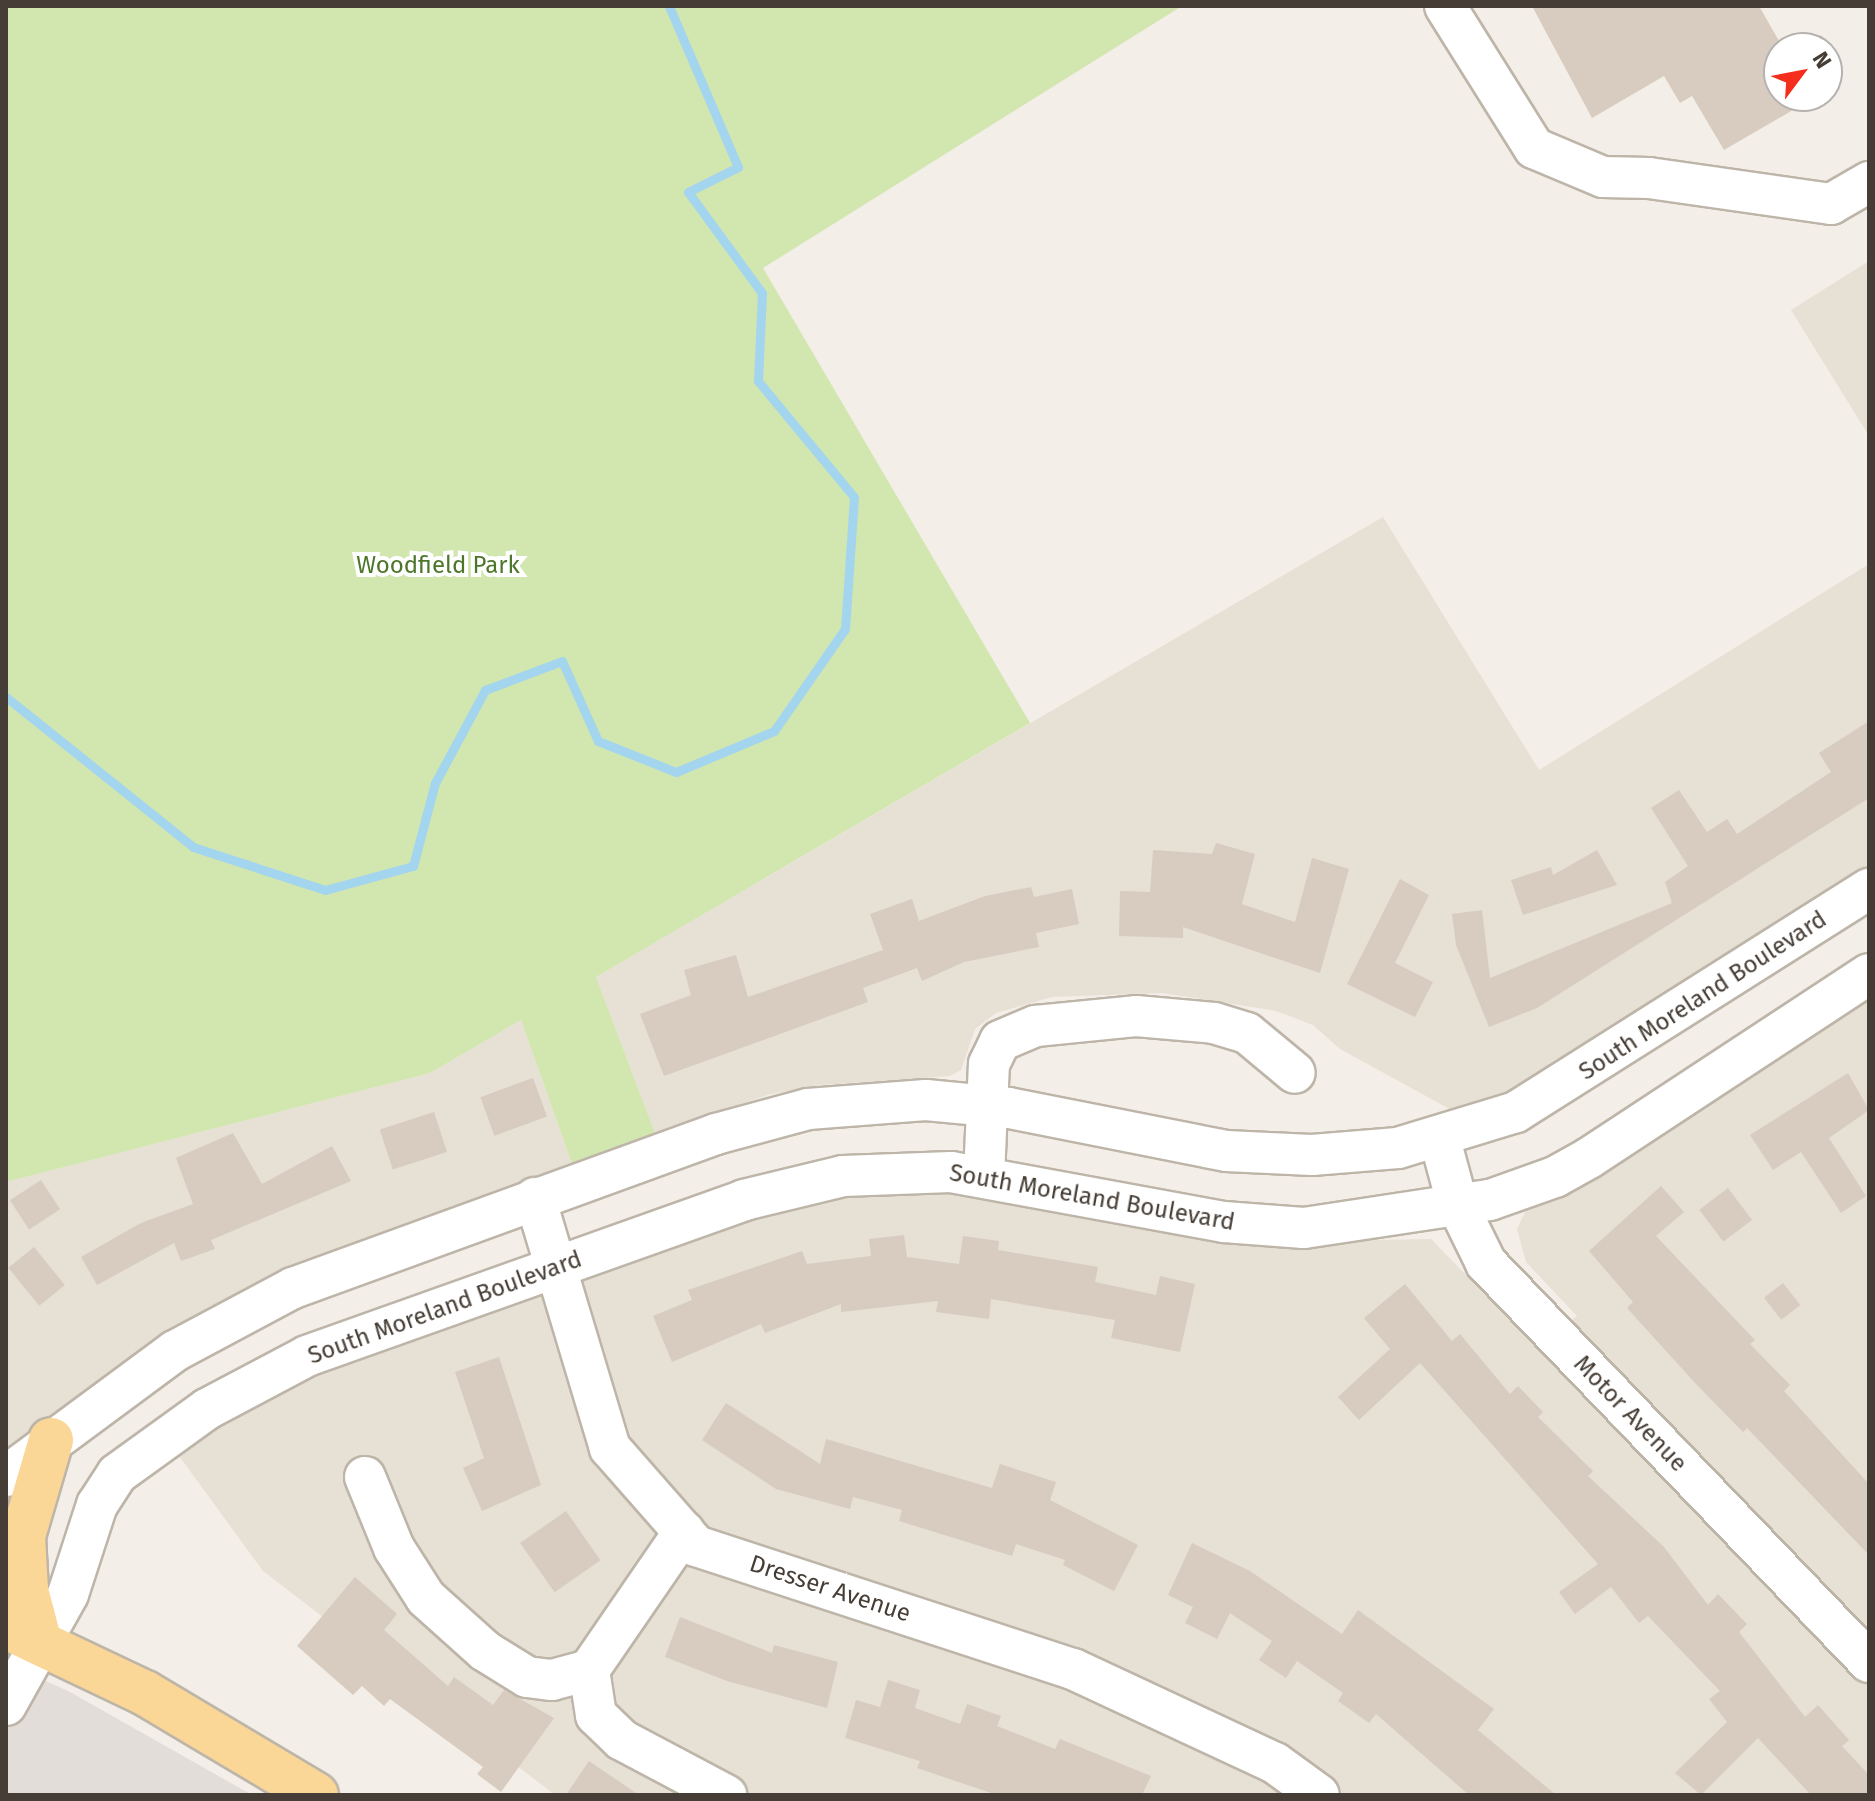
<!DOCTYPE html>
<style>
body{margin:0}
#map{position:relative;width:1875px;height:1801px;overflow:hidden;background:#f3eee7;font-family:"Fira Sans",sans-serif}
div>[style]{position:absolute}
.residential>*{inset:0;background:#e7e0d5}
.industrial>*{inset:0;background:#e2ddd8}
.green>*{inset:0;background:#d2e6b0}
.stream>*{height:9px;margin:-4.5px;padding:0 4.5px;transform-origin:4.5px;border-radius:4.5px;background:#a4d5ee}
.building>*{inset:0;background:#d7ccbf;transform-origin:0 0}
.roads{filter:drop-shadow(2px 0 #beb5a9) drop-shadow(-2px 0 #beb5a9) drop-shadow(0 2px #beb5a9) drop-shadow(0 -2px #beb5a9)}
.minor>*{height:40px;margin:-20px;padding:0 20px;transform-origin:20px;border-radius:20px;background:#fff}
.major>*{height:44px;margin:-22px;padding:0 22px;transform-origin:22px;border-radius:22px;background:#fbd797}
span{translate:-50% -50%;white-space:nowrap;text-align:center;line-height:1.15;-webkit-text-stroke:8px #fff;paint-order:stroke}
.park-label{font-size:24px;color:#4d762b}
.street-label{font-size:24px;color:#463e36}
.frame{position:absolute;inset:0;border:8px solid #463e36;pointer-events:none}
.north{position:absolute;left:1763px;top:32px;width:80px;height:80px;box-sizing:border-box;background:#fff;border:2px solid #b5b2af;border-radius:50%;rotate:58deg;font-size:22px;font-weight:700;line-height:32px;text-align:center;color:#463e36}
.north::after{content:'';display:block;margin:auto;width:28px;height:36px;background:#f42d1c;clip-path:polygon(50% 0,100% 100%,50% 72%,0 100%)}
</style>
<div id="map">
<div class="residential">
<div style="clip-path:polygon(1869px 261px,1869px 436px,1791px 310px)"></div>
<div style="clip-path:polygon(1383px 517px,1539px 770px,1869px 564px,1869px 869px,1637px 1020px,1509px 1093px,1457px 1113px,1340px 1049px,1313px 1025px,1276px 1011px,1163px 993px,1052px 997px,996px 1013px,975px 1029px,961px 1070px,950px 1076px,821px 1085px,771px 1094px,655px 1133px,596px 977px)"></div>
<div style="clip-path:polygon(1869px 992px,1869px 1795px,555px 1795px,263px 1571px,174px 1449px,314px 1373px,751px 1216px,877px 1189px,934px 1188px,1277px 1242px,1431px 1239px,1538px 1349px,1577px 1316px,1526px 1262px,1517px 1229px,1525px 1212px)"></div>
<div style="clip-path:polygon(521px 1020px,572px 1164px,243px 1291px,138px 1352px,6px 1458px,6px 1182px,430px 1073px)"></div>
</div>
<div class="industrial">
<div style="clip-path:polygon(6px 1663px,70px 1692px,252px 1795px,6px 1795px)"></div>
</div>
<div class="green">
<div style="clip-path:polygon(6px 6px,1182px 6px,763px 268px,1030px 723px,596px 977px,655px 1133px,572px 1164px,521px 1020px,430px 1073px,6px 1182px)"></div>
</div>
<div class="stream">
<div style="left:6px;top:697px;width:240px;rotate:38.7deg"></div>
<div style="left:193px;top:847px;width:139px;rotate:18deg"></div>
<div style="left:325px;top:890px;width:91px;rotate:-15.3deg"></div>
<div style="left:413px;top:866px;width:86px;rotate:-75.2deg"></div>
<div style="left:435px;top:783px;width:106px;rotate:-61.7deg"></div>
<div style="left:485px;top:690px;width:82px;rotate:-20.6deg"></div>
<div style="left:562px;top:661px;width:88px;rotate:65.8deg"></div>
<div style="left:598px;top:741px;width:84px;rotate:21.7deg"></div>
<div style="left:676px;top:772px;width:106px;rotate:-22.7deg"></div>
<div style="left:774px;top:731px;width:124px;rotate:-55.2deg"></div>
<div style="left:845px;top:629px;width:132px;rotate:-86.1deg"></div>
<div style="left:854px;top:497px;width:151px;rotate:-129.6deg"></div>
<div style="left:758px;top:381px;width:88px;rotate:-87.4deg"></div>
<div style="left:762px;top:293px;width:125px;rotate:-126.2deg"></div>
<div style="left:688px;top:192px;width:56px;rotate:-26.6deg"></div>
<div style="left:738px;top:167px;width:175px;rotate:-113.2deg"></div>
</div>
<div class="building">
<div style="clip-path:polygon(1532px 6px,1759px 6px,1779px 41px,1779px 96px,1817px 96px,1724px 150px,1692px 96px,1680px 103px,1664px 76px,1592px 118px)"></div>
<div style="clip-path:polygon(1869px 721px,1869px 798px,1537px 1008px,1489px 1027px,1456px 945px,1452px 914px,1482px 910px,1490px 978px,1672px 903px,1665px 882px,1688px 866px,1651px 808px,1679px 790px,1707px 832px,1727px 819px,1737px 834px,1831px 772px,1819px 753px)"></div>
<div style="clip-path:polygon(1216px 843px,1255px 854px,1242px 904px,1295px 922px,1312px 858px,1349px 869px,1320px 973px,1183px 927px,1183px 938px,1119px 936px,1120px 891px,1150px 892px,1153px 850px,1212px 854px)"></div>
<div style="clip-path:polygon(1597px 850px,1617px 885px,1523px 915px,1511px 880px,1551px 867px,1553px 875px)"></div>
<div style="clip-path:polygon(1400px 879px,1429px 895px,1395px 963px,1433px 982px,1415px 1017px,1347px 984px)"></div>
<div style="clip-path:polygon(1031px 887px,1034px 897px,1072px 889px,1079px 924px,1036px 933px,1039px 947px,964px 962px,922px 981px,917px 968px,863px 988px,868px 1002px,664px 1076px,640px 1014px,691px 995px,684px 970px,736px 955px,748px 997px,883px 950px,870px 914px,912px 899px,919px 921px,985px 896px)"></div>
<div style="clip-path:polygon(1848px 1073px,1869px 1110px,1829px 1138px,1866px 1196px,1841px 1213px,1801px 1152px,1773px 1170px,1750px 1135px)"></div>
<div style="left:533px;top:1078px;width:41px;height:56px;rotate:70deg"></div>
<div style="left:434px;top:1112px;width:42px;height:57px;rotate:72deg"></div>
<div style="clip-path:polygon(233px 1133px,262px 1184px,332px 1146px,351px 1181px,211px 1240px,215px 1249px,181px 1261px,174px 1243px,97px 1285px,81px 1257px,141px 1223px,193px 1204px,176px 1158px)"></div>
<div style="left:41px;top:1180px;width:35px;height:37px;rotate:57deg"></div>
<div style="clip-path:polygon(1661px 1186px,1684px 1212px,1656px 1236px,1755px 1340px,1750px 1344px,1790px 1385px,1784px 1391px,1869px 1484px,1869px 1555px,1747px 1428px,1743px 1432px,1696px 1384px,1627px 1308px,1633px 1302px,1589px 1251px)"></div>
<div style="left:1728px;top:1188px;width:40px;height:36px;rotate:53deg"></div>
<div style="clip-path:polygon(904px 1235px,907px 1257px,959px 1264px,963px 1236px,999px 1241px,998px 1250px,1098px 1267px,1095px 1282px,1156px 1295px,1160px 1276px,1195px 1284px,1180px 1352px,1111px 1338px,1115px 1320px,991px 1299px,989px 1319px,936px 1312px,938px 1301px,841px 1312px,841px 1304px,765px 1333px,761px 1324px,672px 1362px,653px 1316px,692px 1300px,688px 1290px,802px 1251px,807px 1264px,871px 1256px,869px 1239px)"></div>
<div style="left:34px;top:1247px;width:49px;height:33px;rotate:51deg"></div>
<div style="left:1783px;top:1283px;width:28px;height:24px;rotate:52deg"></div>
<div style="clip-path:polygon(1405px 1284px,1452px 1341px,1460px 1334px,1510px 1394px,1518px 1386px,1543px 1412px,1538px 1417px,1593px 1471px,1588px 1476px,1664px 1547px,1708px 1605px,1718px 1594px,1747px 1624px,1739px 1632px,1805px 1717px,1818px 1705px,1849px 1740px,1842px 1746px,1869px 1775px,1869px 1795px,1811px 1795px,1758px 1738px,1701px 1795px,1675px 1773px,1727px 1722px,1709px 1699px,1720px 1691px,1648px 1616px,1639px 1623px,1611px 1587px,1575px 1614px,1559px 1592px,1598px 1564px,1420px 1363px,1359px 1420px,1338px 1397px,1390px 1349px,1364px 1318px)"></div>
<div style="clip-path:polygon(499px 1357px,541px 1485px,482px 1511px,463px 1468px,484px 1458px,455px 1372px)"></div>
<div style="clip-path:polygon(726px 1403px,820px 1464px,826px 1439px,992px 1488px,1000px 1464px,1056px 1482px,1050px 1500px,1138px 1545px,1114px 1591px,1063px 1565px,1065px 1560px,1016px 1544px,1012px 1556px,899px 1521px,902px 1510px,853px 1497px,850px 1509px,776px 1489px,702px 1440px)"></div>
<div style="left:566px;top:1511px;width:60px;height:56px;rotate:55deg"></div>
<div style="clip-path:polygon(1192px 1543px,1250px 1571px,1342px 1634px,1358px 1610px,1494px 1709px,1478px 1730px,1556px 1795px,1469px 1795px,1376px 1714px,1369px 1723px,1338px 1701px,1343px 1693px,1297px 1661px,1286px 1678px,1259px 1660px,1272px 1641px,1230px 1613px,1217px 1639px,1185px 1623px,1193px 1607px,1168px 1595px)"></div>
<div style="clip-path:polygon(355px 1577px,397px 1614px,384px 1630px,448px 1686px,454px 1677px,493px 1705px,504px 1690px,554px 1718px,501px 1792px,477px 1774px,483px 1767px,390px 1699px,384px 1706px,362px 1686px,353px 1695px,297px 1646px)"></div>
<div style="clip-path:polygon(680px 1617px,772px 1653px,774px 1645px,838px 1662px,827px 1708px,727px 1681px,665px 1657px)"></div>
<div style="clip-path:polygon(888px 1680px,920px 1690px,915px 1708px,960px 1724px,967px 1704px,1001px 1716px,997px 1726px,1055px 1749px,1060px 1739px,1151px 1776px,1142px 1795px,997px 1795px,917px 1768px,920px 1761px,845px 1738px,856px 1700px,880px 1707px)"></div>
<div style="clip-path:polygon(589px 1761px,639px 1795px,566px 1795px)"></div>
</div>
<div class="roads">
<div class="minor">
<div style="left:1445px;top:6px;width:168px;rotate:57.9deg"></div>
<div style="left:1534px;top:148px;width:75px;rotate:22.8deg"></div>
<div style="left:1603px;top:177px;width:46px;rotate:1.2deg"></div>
<div style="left:1649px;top:178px;width:184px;rotate:8.1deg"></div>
<div style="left:1831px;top:204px;width:44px;rotate:-30.1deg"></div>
<div style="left:1439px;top:1136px;width:73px;rotate:74.8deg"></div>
<div style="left:1458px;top:1206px;width:64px;rotate:63.8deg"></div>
<div style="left:1486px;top:1263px;width:553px;rotate:46.17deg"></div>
<div style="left:984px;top:1177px;width:113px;rotate:-87.5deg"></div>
<div style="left:989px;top:1064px;width:25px;rotate:-64deg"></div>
<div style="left:1000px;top:1041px;width:39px;rotate:-23deg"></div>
<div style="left:1036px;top:1026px;width:100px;rotate:-5.7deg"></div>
<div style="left:1136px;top:1016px;width:78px;rotate:5.1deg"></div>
<div style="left:1214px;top:1023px;width:34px;rotate:17deg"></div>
<div style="left:1247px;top:1033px;width:62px;rotate:39.8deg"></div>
<div style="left:535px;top:1198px;width:261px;rotate:73.3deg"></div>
<div style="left:610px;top:1448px;width:130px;rotate:48.7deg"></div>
<div style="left:696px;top:1546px;width:397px;rotate:18.1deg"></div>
<div style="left:1073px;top:1669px;width:223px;rotate:25deg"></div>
<div style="left:1275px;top:1763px;width:54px;rotate:36deg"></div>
<div style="left:6px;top:1476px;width:210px;rotate:-36.5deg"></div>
<div style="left:175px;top:1351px;width:134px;rotate:-28.1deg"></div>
<div style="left:293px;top:1288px;width:450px;rotate:-20deg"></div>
<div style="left:716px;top:1134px;width:95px;rotate:-15.2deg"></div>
<div style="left:808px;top:1109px;width:118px;rotate:-4.4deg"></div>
<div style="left:926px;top:1100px;width:83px;rotate:5.5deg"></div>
<div style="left:1009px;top:1108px;width:221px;rotate:11.2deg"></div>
<div style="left:1226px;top:1151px;width:86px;rotate:2.7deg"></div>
<div style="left:1312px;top:1155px;width:86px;rotate:-4.7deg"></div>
<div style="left:1398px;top:1148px;width:123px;rotate:-17deg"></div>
<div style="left:1516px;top:1112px;width:418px;rotate:-32.3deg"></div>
<div style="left:365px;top:1477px;width:77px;rotate:67.8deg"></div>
<div style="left:394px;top:1548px;width:59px;rotate:57.4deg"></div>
<div style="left:426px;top:1598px;width:79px;rotate:41.9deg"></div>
<div style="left:485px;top:1651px;width:49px;rotate:31.8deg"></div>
<div style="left:527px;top:1677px;width:25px;rotate:7deg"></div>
<div style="left:552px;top:1680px;width:38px;rotate:-15deg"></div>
<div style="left:589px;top:1670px;width:168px;rotate:-55.5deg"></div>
<div style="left:589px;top:1670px;width:46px;rotate:81.2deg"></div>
<div style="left:596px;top:1715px;width:36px;rotate:44deg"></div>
<div style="left:622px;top:1740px;width:118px;rotate:27.9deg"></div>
<div style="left:6px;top:1705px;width:127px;rotate:-60.8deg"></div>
<div style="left:68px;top:1594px;width:94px;rotate:-72deg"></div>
<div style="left:97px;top:1505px;width:37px;rotate:-57deg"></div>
<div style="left:117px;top:1474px;width:111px;rotate:-35.8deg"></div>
<div style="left:207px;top:1409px;width:113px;rotate:-27.9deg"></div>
<div style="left:307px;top:1356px;width:464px;rotate:-19.6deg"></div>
<div style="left:744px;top:1200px;width:102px;rotate:-13.6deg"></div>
<div style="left:843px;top:1176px;width:108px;rotate:-2.1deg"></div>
<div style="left:951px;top:1172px;width:278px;rotate:10.4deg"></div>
<div style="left:1224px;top:1222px;width:80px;rotate:4.3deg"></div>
<div style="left:1304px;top:1228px;width:188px;rotate:-8.6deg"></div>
<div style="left:1490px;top:1200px;width:69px;rotate:-19.5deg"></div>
<div style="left:1555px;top:1177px;width:39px;rotate:-29deg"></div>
<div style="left:1589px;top:1158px;width:335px;rotate:-33.3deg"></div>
</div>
<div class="major">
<div style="left:6px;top:1627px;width:154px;rotate:25.4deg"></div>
<div style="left:145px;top:1693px;width:199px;rotate:30.8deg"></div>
<div style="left:40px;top:1643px;width:55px;rotate:-104.8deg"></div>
<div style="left:26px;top:1590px;width:54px;rotate:-93.2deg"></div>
<div style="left:23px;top:1536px;width:100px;rotate:-73.7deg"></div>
</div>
</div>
<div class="park-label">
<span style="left:438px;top:566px">Woodfield Park</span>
</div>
<div class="street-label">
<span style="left:1703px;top:996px;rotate:-33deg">South Moreland Boulevard</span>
<span style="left:1092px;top:1198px;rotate:10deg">South Moreland Boulevard</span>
<span style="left:445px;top:1308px;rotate:-20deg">South Moreland Boulevard</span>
<span style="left:1630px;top:1414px;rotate:46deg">Motor Avenue</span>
<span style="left:830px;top:1589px;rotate:18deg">Dresser Avenue</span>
</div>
<div class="frame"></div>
<div class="north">N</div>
</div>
